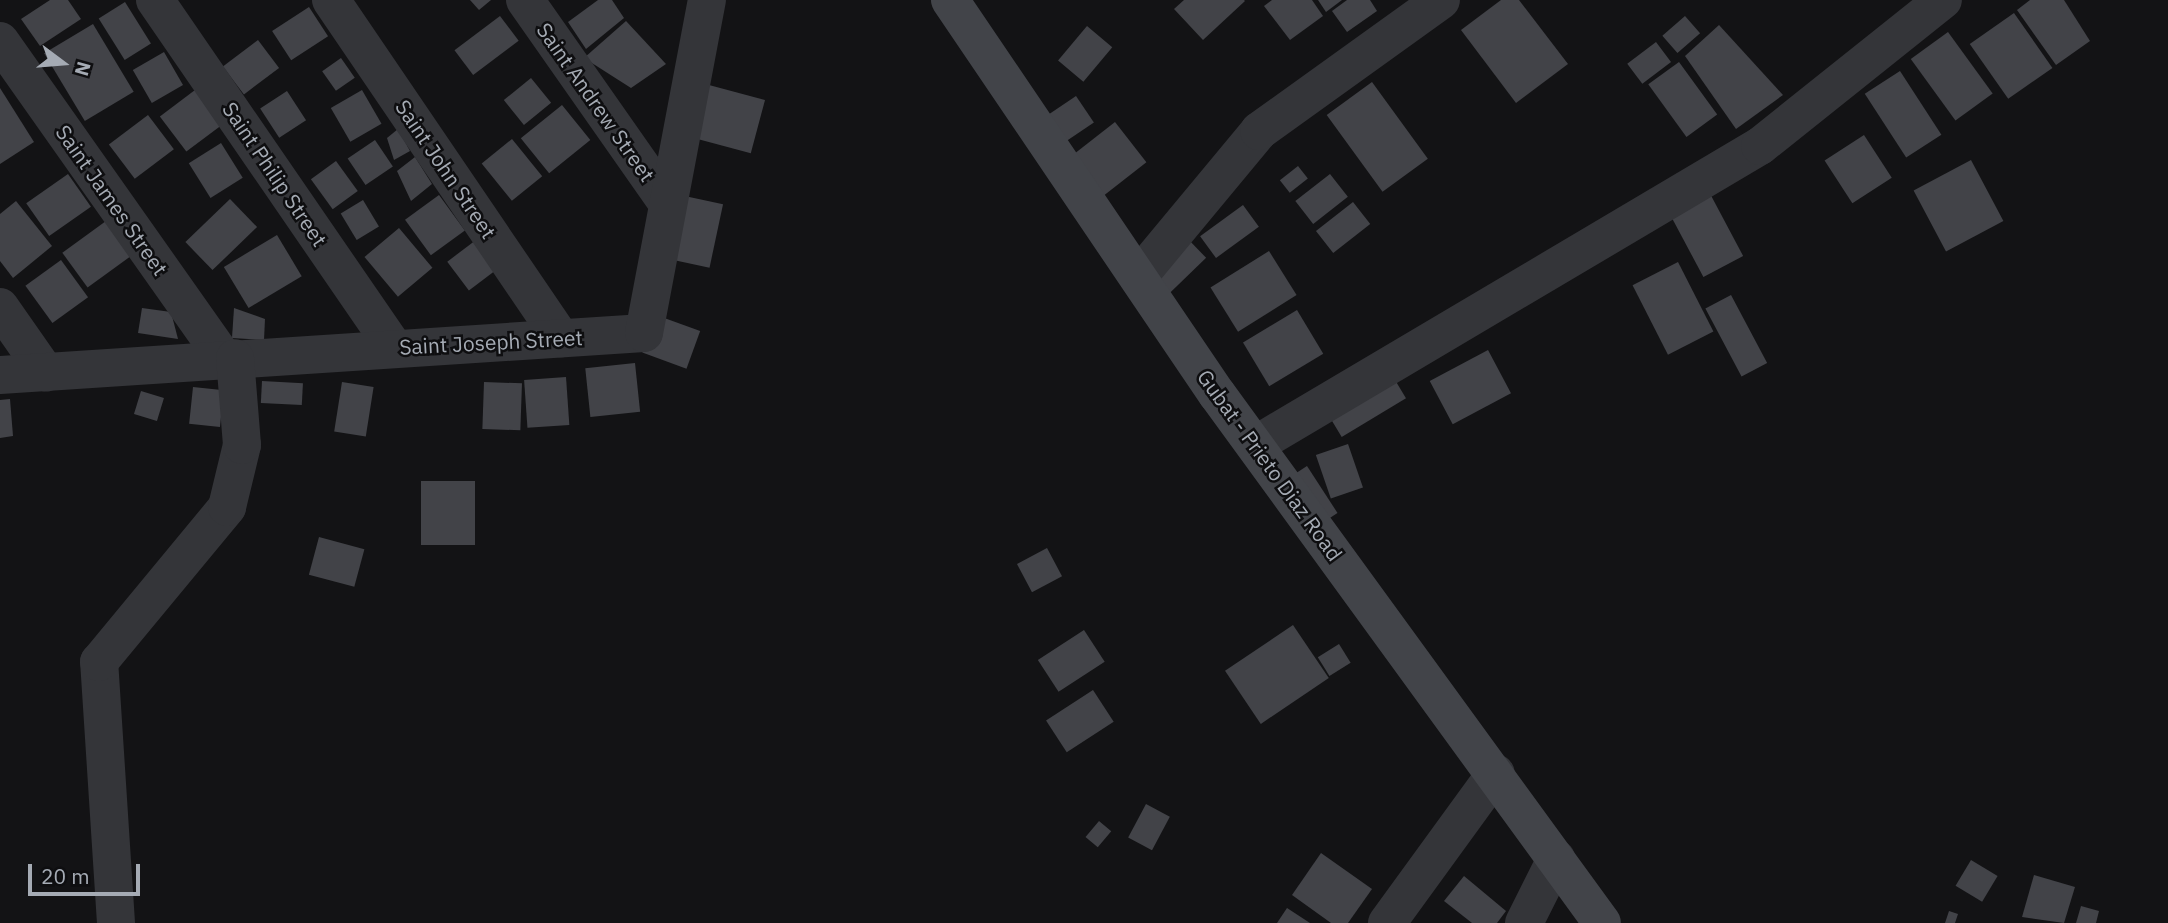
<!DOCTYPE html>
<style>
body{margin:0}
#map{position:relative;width:2168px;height:923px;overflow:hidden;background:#131315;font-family:"IBM Plex Sans",sans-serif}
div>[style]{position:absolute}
.building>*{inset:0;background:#424348;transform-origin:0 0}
.minor>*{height:38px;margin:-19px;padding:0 19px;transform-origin:19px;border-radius:19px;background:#343539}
.secondary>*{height:38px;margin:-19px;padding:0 19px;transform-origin:19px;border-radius:19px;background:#424449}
span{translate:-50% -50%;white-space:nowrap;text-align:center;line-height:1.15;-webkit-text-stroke:5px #0e0e10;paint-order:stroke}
.street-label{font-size:21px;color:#a5abb4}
.north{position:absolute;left:28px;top:28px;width:70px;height:70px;-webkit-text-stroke:5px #0e0e10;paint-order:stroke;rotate:106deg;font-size:19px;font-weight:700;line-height:28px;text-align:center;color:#a5abb4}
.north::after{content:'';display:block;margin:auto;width:24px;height:32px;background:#a5abb4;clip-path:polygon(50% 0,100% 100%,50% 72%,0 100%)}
.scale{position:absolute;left:28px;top:864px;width:112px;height:32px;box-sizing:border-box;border:4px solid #a5abb4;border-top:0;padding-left:9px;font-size:21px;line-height:24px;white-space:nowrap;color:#a5abb4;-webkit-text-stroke:5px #0e0e10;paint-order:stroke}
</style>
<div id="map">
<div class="building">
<div style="clip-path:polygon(50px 0,68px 0,81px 19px,40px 46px,21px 19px)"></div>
<div style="clip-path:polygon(470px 0,491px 0,479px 10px)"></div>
<div style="clip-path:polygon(598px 0,612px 0,624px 18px,586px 49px,568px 22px)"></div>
<div style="clip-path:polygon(1184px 0,1244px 0,1245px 1px,1203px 40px,1174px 9px)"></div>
<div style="clip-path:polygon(1272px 0,1312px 0,1323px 16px,1290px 40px,1264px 6px)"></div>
<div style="clip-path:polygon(1318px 0,1342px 0,1326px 12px)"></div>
<div style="clip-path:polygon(1347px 0,1370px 0,1377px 11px,1347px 32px,1332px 11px)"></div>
<div style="clip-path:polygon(1501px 0,1519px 0,1568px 64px,1516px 103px,1461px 30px)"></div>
<div style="clip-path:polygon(2030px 0,2064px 0,2090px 41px,2056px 65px,2017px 10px)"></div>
<div style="left:125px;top:2px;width:49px;height:31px;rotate:58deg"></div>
<div style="left:309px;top:7px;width:35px;height:44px;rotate:57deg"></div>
<div style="left:2014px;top:13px;width:67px;height:54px;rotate:55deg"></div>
<div style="left:500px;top:16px;width:31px;height:57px;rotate:53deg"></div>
<div style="left:1685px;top:16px;width:23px;height:30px;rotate:49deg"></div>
<div style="clip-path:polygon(626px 21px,666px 64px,631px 88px,584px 58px)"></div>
<div style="left:93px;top:24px;width:79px;height:57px;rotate:59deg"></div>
<div style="clip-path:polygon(1719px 25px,1783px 95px,1736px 129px,1685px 56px)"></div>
<div style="left:1087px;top:26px;width:33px;height:45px;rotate:40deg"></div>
<div style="left:1948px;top:32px;width:76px;height:46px;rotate:54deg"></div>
<div style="left:258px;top:40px;width:35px;height:44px;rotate:53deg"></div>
<div style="left:1656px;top:42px;width:25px;height:36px;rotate:53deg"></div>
<div style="left:164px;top:52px;width:38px;height:36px;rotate:60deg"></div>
<div style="left:341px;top:58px;width:24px;height:23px;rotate:55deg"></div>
<div style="left:1679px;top:62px;width:65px;height:38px;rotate:54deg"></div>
<div style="left:1900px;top:71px;width:76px;height:42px;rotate:57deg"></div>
<div style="left:531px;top:78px;width:32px;height:35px;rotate:51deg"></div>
<div style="left:1372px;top:82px;width:95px;height:56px;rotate:54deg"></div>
<div style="left:709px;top:85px;width:58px;height:55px;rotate:15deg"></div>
<div style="clip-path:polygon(0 88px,34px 142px,0 164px)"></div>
<div style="left:195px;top:90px;width:44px;height:44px;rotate:53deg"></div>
<div style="left:362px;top:90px;width:39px;height:36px;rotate:60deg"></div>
<div style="left:287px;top:91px;width:35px;height:32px;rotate:57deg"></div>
<div style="left:1076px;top:96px;width:32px;height:34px;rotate:56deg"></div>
<div style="left:562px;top:105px;width:45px;height:53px;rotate:51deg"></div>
<div style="left:148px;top:115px;width:43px;height:49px;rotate:53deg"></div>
<div style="left:1115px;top:122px;width:51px;height:56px;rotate:52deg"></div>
<div style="clip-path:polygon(398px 129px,410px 151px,394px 160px,387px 138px)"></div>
<div style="left:1864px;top:135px;width:51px;height:47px;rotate:57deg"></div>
<div style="left:512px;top:139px;width:48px;height:39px;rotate:51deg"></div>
<div style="left:375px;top:140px;width:32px;height:33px;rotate:56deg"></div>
<div style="left:221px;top:143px;width:41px;height:38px;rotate:58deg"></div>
<div style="clip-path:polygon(415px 157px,432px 184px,411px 201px,397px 171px)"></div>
<div style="left:1971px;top:160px;width:69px;height:65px;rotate:62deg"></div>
<div style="left:336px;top:161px;width:37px;height:31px;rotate:54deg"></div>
<div style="left:1298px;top:166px;width:16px;height:23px;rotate:52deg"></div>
<div style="left:68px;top:174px;width:40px;height:51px;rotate:55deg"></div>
<div style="left:1330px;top:174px;width:29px;height:44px;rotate:52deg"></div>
<div style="left:1707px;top:188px;width:77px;height:45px;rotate:62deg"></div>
<div style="left:439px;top:195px;width:44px;height:42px;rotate:54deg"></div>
<div style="left:680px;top:195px;width:44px;height:65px;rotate:12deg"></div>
<div style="left:230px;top:199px;width:39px;height:62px;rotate:46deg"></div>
<div style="left:363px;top:200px;width:31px;height:26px;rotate:59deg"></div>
<div style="clip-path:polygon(16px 201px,52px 246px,13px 278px,0 261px,0 214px)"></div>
<div style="left:1353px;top:202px;width:28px;height:47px;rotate:52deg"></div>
<div style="left:1243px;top:205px;width:27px;height:53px;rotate:54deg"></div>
<div style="left:106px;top:221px;width:43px;height:54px;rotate:54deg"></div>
<div style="left:399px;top:228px;width:52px;height:45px;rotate:50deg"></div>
<div style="left:277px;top:235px;width:48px;height:62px;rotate:59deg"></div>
<div style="left:1186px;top:237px;width:29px;height:61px;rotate:46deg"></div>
<div style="left:476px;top:240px;width:36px;height:36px;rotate:53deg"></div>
<div style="left:1269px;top:251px;width:52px;height:69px;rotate:58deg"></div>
<div style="left:61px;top:260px;width:46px;height:44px;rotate:54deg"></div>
<div style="left:1678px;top:262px;width:78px;height:51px;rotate:63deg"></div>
<div style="left:1731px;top:295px;width:77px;height:29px;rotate:62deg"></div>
<div style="clip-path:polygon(142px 308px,171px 312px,178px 339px,138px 333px)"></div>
<div style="clip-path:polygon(234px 308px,265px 319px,264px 340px,232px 338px)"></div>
<div style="left:1297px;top:310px;width:51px;height:63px;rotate:59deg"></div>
<div style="left:656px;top:315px;width:47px;height:40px;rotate:20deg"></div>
<div style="left:1488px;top:350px;width:49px;height:66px;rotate:62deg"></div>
<div style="left:635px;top:363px;width:49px;height:50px;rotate:84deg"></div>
<div style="left:1389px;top:370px;width:33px;height:75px;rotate:59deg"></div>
<div style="left:566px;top:377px;width:48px;height:42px;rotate:86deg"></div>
<div style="left:262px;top:381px;width:41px;height:22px;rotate:3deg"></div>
<div style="left:342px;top:382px;width:32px;height:50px;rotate:9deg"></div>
<div style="left:484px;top:382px;width:38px;height:47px;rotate:2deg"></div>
<div style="left:193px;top:387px;width:31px;height:37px;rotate:6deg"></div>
<div style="left:141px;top:391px;width:24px;height:24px;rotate:17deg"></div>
<div style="clip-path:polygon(10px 399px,13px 436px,0 438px,0 400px)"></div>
<div style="left:1348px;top:444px;width:46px;height:34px;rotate:71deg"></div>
<div style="left:1307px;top:466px;width:56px;height:22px;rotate:57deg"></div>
<div style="left:475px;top:481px;width:64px;height:54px;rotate:90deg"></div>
<div style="left:319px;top:537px;width:47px;height:39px;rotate:15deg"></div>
<div style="left:1047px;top:548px;width:32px;height:34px;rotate:62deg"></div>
<div style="left:1293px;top:625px;width:64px;height:82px;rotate:56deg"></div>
<div style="left:1084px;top:630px;width:38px;height:55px;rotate:57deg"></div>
<div style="left:1339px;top:644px;width:22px;height:25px;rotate:58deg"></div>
<div style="left:1093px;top:690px;width:38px;height:56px;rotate:57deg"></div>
<div style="left:1146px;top:804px;width:27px;height:38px;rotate:28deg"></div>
<div style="left:1099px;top:821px;width:16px;height:21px;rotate:40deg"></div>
<div style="clip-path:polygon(1321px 853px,1372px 889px,1348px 923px,1331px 923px,1292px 895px)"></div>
<div style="left:1971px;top:860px;width:31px;height:30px;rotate:31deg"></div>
<div style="clip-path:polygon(2034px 875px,2075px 887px,2064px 923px,2022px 917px)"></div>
<div style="clip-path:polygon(1464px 876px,1506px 911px,1497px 923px,1472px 923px,1444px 901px)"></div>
<div style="clip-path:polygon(2081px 906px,2099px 911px,2096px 923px,2076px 923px)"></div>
<div style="clip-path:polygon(1287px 908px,1310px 923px,1277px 923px)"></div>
<div style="clip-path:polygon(1949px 911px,1958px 914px,1955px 923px,1945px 923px)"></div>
</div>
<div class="minor">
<div style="left:155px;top:0;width:422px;rotate:55.5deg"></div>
<div style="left:331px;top:0;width:409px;rotate:55.8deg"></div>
<div style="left:525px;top:0;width:249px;rotate:55deg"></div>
<div style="left:0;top:41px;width:389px;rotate:54.8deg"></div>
<div style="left:1138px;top:277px;width:190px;rotate:-50.3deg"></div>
<div style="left:1259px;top:131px;width:224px;rotate:-35.7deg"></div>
<div style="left:0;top:307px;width:80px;rotate:55.1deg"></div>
<div style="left:0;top:375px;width:645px;rotate:-3.73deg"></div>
<div style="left:644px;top:333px;width:339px;rotate:-79.3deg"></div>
<div style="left:1255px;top:445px;width:587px;rotate:-30.63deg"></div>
<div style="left:1760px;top:146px;width:234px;rotate:-38.6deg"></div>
<div style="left:116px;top:923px;width:262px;rotate:-93.7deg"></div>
<div style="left:99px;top:662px;width:201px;rotate:-50.4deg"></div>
<div style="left:227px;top:507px;width:64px;rotate:-76.4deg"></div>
<div style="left:242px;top:445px;width:87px;rotate:-94.6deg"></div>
<div style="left:1387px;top:923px;width:185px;rotate:-54deg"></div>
<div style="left:1524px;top:923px;width:72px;rotate:-63.4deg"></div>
</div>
<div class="secondary">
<div style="left:950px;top:0;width:476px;rotate:55.9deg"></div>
<div style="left:1217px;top:394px;width:654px;rotate:53.95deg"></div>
</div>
<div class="street-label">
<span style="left:596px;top:102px;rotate:55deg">Saint Andrew Street</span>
<span style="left:446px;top:169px;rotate:56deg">Saint John Street</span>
<span style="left:275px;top:174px;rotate:56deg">Saint Philip Street</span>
<span style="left:112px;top:200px;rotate:55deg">Saint James Street</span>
<span style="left:491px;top:342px;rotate:-3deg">Saint Joseph Street</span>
<span style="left:1270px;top:465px;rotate:54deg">Gubat - Prieto Diaz Road</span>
</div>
<div class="north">N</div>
<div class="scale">20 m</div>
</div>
